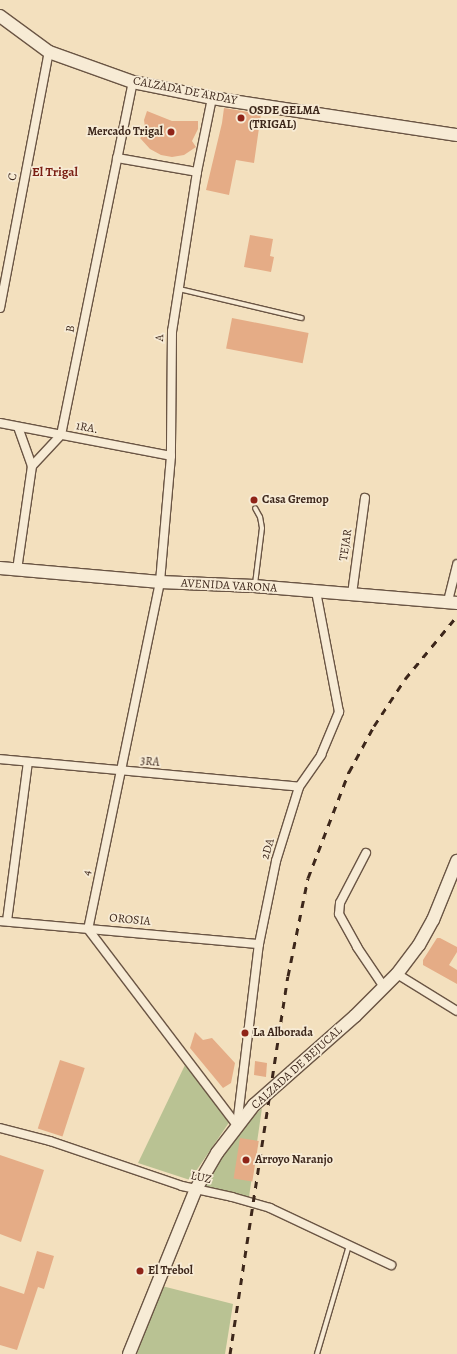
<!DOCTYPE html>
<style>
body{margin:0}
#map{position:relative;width:457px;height:1354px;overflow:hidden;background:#f3e0be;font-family:Alegreya,serif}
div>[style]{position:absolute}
.green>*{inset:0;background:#b9c293}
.building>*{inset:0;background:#e5ac86;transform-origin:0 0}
.roads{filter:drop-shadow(1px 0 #6a5544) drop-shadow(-1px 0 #6a5544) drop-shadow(0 1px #6a5544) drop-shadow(0 -1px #6a5544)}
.lane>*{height:4px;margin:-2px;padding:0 2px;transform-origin:2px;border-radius:2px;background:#f7ebd5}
.street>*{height:8px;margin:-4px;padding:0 4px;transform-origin:4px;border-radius:4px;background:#f7ebd5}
.secondary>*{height:12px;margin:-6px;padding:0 6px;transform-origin:6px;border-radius:6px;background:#f7ebd5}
.rail>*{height:3px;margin-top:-1.5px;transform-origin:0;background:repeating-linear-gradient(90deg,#3d271b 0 7px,transparent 0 14px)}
.dots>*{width:11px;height:11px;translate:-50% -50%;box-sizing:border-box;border:2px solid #f7ebd5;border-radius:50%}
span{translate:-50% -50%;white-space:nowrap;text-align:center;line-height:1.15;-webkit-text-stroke:3.5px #f7ebd5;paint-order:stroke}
.street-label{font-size:12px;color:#3d271b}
.poi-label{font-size:12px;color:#3d271b;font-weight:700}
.left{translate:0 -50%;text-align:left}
.right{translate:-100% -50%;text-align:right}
.neighbourhood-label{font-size:13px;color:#7a1f14;font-weight:700}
</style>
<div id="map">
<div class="green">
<div style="clip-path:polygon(185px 1065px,230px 1121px,190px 1180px,138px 1163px)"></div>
<div style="clip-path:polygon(262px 1108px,249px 1197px,201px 1185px,240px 1129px)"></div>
<div style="clip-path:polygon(162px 1286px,233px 1304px,225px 1354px,137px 1354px)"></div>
</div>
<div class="building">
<div style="clip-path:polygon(224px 108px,261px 114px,254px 163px,236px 160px,229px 195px,206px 190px,222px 123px)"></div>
<div style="clip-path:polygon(147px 111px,172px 121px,198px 121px,198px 129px,192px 141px,196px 147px,184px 155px,172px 157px,161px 155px,150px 149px,140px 138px,146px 134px,144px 120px)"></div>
<div style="clip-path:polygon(250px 235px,273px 239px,270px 256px,274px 257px,271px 272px,244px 267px)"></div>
<div style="left:232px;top:318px;width:78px;height:31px;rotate:11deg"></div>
<div style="clip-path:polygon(437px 938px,440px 938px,457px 947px,457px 952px,449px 965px,457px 970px,457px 984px,423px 965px,423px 960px)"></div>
<div style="clip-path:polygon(195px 1032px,203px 1040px,212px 1038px,235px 1063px,231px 1083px,223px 1088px,190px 1048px)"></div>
<div style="left:60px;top:1060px;width:26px;height:72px;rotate:18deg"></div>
<div style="clip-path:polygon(255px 1061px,267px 1063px,266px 1077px,254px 1075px)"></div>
<div style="left:240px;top:1138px;width:19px;height:41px;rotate:9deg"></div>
<div style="clip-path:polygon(0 1155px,44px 1170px,21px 1242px,0 1234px)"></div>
<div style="clip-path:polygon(37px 1251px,54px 1256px,44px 1289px,38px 1287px,17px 1350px,0 1345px,0 1286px,24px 1294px)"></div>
</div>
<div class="roads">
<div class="lane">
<div style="left:179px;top:289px;width:126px;rotate:13.3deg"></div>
<div style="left:255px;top:584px;width:56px;rotate:-82.9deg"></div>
<div style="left:262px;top:528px;width:11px;rotate:-100deg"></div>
<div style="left:260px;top:517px;width:10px;rotate:-119deg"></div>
<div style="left:317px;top:1354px;width:114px;rotate:-73.6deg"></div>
</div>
<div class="street">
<div style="left:212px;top:98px;width:76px;rotate:101.5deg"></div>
<div style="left:197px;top:172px;width:161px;rotate:98.9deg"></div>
<div style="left:172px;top:331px;width:125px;rotate:90.5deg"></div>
<div style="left:171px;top:456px;width:126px;rotate:95deg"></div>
<div style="left:160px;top:582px;width:354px;rotate:101.7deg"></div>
<div style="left:88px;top:929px;width:246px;rotate:52.8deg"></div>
<div style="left:117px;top:158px;width:81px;rotate:9.9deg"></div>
<div style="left:0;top:308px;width:261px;rotate:-79.2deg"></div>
<div style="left:0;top:423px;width:174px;rotate:10.9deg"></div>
<div style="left:18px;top:427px;width:41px;rotate:70.3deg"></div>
<div style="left:17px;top:570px;width:105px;rotate:-81.8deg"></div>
<div style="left:32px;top:466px;width:42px;rotate:-46.9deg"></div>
<div style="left:61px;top:435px;width:360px;rotate:-78.5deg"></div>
<div style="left:352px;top:594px;width:97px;rotate:-82.3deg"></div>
<div style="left:448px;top:601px;width:38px;rotate:-76deg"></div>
<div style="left:0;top:759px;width:300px;rotate:5.3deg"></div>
<div style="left:366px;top:853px;width:56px;rotate:117.5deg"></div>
<div style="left:340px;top:903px;width:11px;rotate:95deg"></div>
<div style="left:339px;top:914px;width:38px;rotate:61deg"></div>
<div style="left:357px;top:947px;width:48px;rotate:56deg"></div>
<div style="left:0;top:921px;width:260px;rotate:5.1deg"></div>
<div style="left:7px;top:921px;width:160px;rotate:-82.5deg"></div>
<div style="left:397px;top:974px;width:70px;rotate:31.7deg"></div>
<div style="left:237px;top:1125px;width:182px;rotate:-83.1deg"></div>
<div style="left:259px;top:944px;width:85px;rotate:-78.4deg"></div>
<div style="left:276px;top:861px;width:77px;rotate:-72.7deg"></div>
<div style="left:299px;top:787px;width:39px;rotate:-55deg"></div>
<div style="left:321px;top:755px;width:47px;rotate:-67.3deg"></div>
<div style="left:339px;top:712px;width:123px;rotate:-100.8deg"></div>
<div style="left:0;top:1128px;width:52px;rotate:14.6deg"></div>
<div style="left:50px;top:1141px;width:139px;rotate:18.8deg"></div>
<div style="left:182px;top:1186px;width:51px;rotate:12.4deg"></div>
<div style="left:232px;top:1197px;width:40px;rotate:16deg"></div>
<div style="left:270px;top:1208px;width:134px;rotate:25.2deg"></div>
</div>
<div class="secondary">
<div style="left:0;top:16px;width:61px;rotate:36.3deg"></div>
<div style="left:49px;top:52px;width:89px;rotate:19.7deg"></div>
<div style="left:133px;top:82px;width:81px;rotate:11.4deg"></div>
<div style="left:212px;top:98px;width:248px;rotate:8.6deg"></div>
<div style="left:0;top:568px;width:161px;rotate:5deg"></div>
<div style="left:160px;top:582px;width:94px;rotate:2.4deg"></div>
<div style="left:254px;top:586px;width:204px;rotate:4.8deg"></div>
<div style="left:129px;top:1354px;width:178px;rotate:-67.9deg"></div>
<div style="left:196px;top:1189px;width:42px;rotate:-59.7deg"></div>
<div style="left:217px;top:1153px;width:61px;rotate:-52.4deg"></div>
<div style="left:254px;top:1105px;width:135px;rotate:-41.4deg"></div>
<div style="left:355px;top:1016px;width:59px;rotate:-45deg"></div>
<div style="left:397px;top:974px;width:36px;rotate:-53deg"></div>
<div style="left:419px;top:945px;width:29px;rotate:-61deg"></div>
<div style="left:433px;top:920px;width:64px;rotate:-67.9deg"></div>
</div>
</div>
<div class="rail">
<div style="left:230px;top:1354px;width:382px;rotate:-81.3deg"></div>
<div style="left:288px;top:976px;width:100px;rotate:-78.5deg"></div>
<div style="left:308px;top:878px;width:114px;rotate:-68.9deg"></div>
<div style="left:349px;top:772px;width:52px;rotate:-61.5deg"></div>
<div style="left:374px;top:726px;width:56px;rotate:-56.6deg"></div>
<div style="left:405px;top:679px;width:82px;rotate:-50.5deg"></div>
</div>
<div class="dots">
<div style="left:241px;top:118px;background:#8f2418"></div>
<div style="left:171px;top:132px;background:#8f2418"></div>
<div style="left:254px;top:500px;background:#8f2418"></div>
<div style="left:245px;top:1033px;background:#8f2418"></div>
<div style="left:246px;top:1160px;background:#8f2418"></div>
<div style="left:140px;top:1271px;background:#8f2418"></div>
</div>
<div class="street-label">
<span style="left:185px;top:91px;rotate:11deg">CALZADA DE ARDAY</span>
<span style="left:13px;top:177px;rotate:-79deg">C</span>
<span style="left:71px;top:329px;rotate:-79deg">B</span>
<span style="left:160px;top:338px;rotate:-88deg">A</span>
<span style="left:87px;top:428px;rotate:11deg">1RA.</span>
<span style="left:346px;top:545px;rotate:-82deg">TEJAR</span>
<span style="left:229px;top:586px;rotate:3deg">AVENIDA VARONA</span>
<span style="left:150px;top:762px;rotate:5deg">3RA</span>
<span style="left:268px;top:849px;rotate:-74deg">2DA</span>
<span style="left:87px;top:873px;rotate:-78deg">4</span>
<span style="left:130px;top:920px;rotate:5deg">OROSIA</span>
<span style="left:297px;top:1068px;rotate:-42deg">CALZADA DE BEJUCAL</span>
<span style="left:201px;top:1178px;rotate:12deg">LUZ</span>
</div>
<div class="poi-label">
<span class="left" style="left:249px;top:118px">OSDE GELMA<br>(TRIGAL)</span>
<span class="right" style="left:163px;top:132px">Mercado Trigal</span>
<span class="left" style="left:262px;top:500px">Casa Gremop</span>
<span class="left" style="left:253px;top:1033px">La Alborada</span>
<span class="left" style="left:255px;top:1160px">Arroyo Naranjo</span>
<span class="left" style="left:148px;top:1271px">El Trebol</span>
</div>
<div class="neighbourhood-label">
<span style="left:55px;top:172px">El Trigal</span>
</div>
</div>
